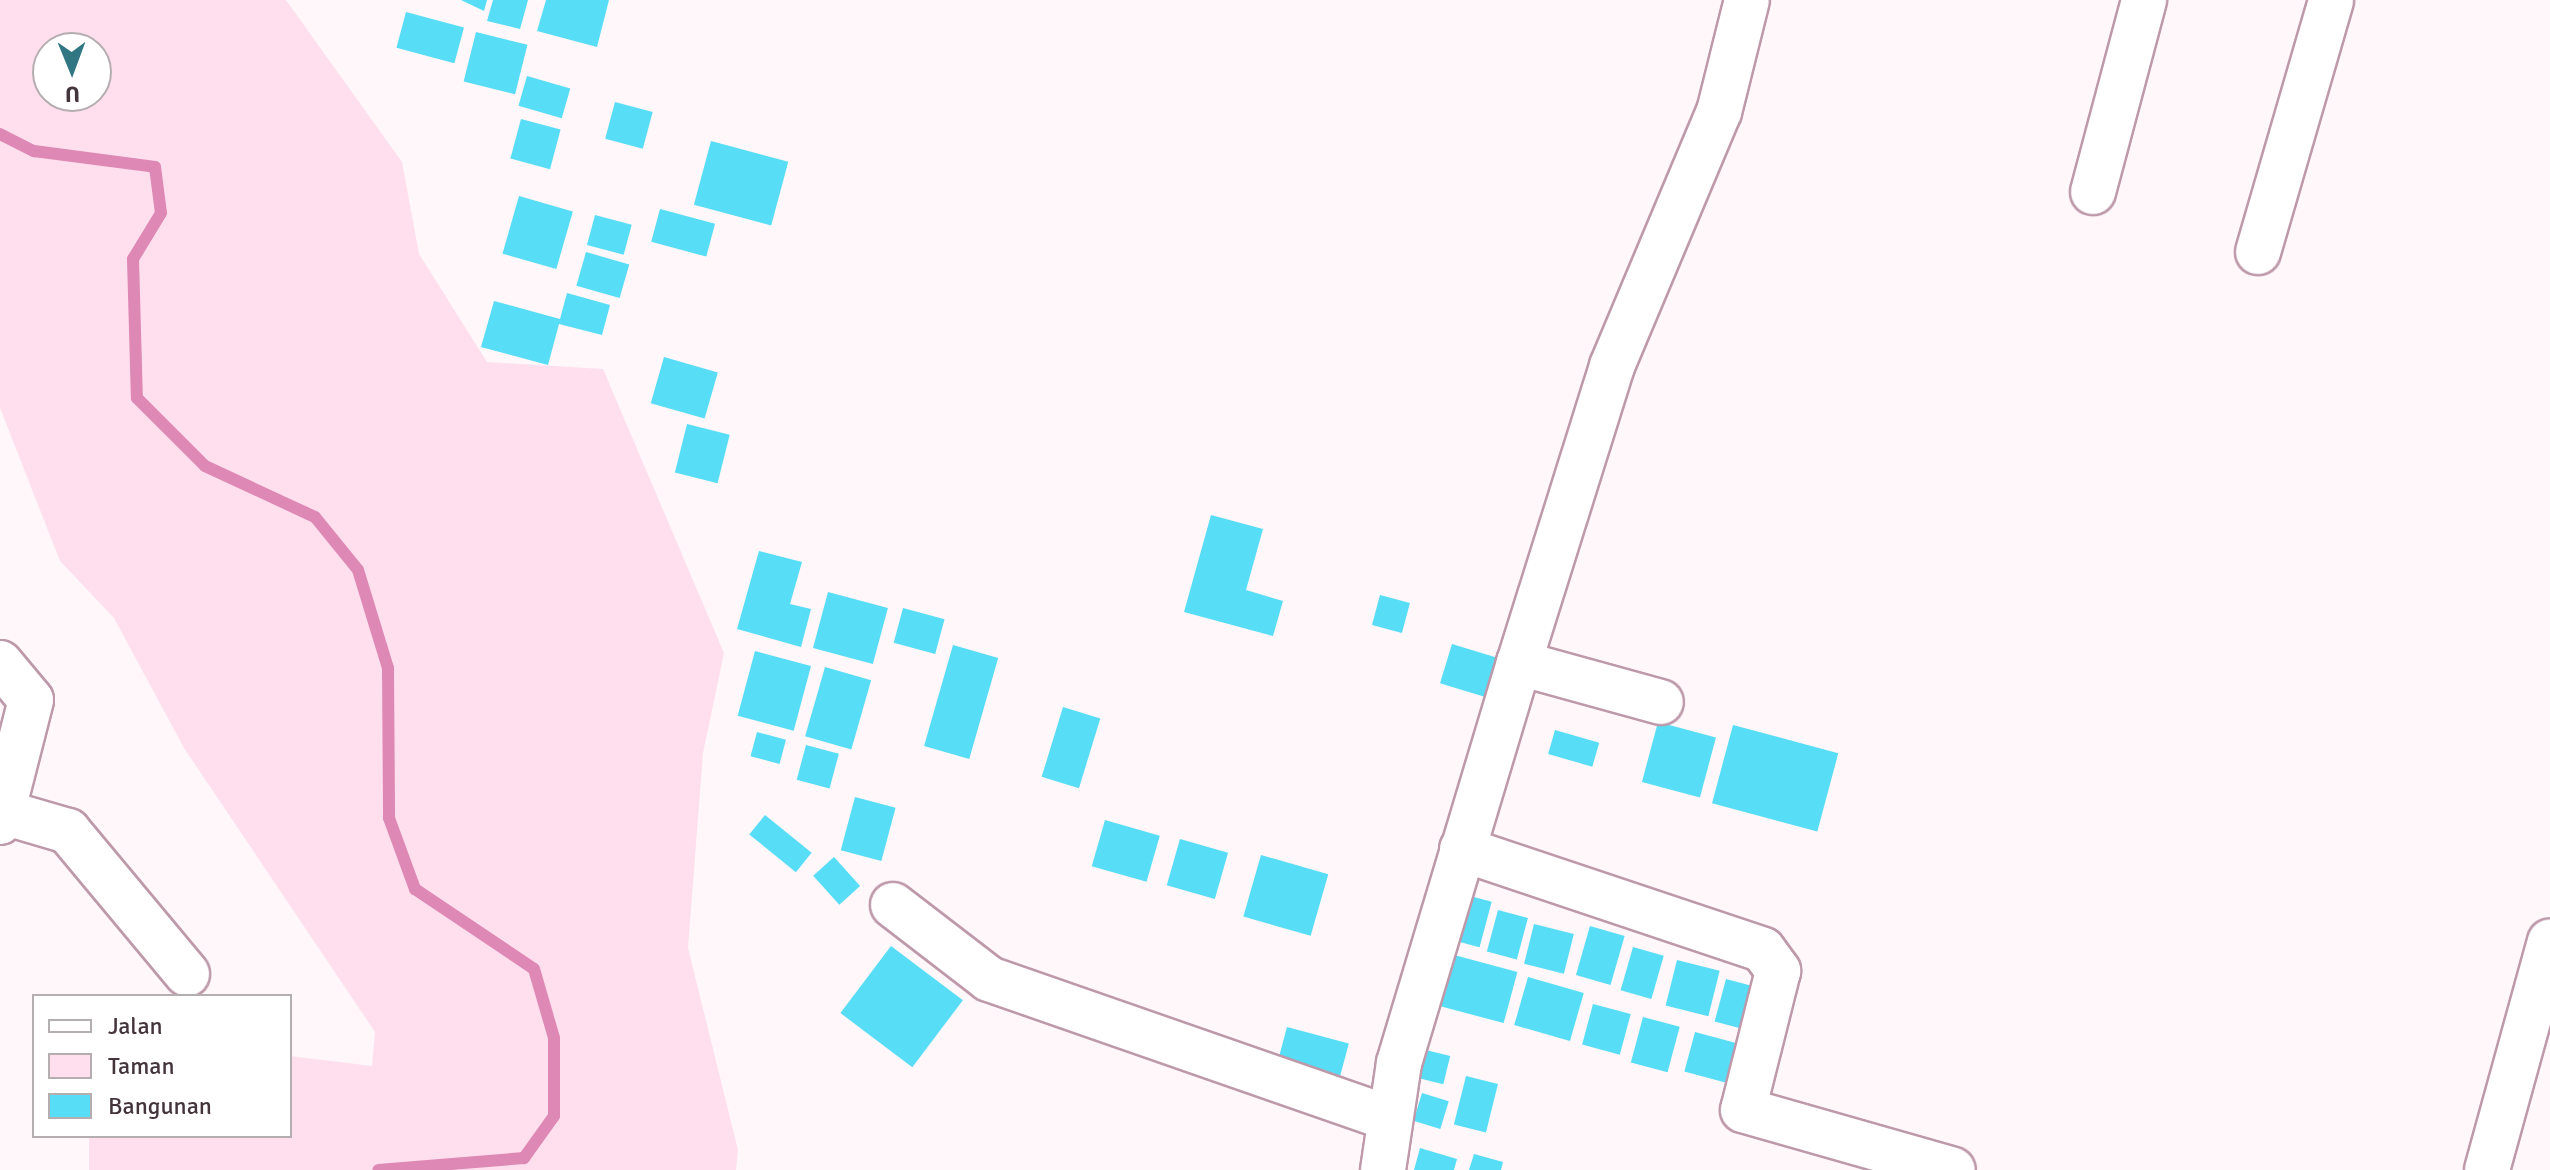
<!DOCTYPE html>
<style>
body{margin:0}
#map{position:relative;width:2550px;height:1170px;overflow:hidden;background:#fff7fa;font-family:Signika,sans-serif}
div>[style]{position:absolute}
.green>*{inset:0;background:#ffdfee}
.stream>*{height:12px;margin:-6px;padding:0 6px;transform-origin:6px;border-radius:6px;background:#de88b5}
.building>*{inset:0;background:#57ddf5;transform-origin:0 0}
.roads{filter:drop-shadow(2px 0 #bd99aa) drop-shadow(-2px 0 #bd99aa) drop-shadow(0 2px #bd99aa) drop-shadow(0 -2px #bd99aa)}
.minor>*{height:44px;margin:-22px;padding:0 22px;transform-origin:22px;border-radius:22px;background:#fff}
span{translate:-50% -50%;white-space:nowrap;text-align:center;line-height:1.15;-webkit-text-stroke:6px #fff;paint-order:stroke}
.legend{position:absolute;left:32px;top:994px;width:260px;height:144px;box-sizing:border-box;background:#fff;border:2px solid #b4aeb1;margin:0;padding:10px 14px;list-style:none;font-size:24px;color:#44353d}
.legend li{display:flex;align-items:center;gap:16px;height:40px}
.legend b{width:40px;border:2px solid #b4aeb1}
.north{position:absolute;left:32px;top:32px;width:80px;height:80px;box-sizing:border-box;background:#fff;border:2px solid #b4aeb1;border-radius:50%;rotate:179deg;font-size:22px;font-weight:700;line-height:32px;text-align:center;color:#44353d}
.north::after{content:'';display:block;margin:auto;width:28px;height:36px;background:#317783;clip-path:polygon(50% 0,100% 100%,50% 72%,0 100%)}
</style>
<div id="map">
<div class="green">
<div style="clip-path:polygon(evenodd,0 0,286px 0,402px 162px,419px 254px,487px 362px,603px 369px,724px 653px,703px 753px,688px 948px,738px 1150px,736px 1170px,89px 1170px,89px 1136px,290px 1136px,290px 1056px,372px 1066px,375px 1032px,184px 748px,114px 618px,60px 561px,0 408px,0 0,48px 48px,96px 48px,96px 96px,48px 96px,48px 48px)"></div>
</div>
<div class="stream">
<div style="left:0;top:134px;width:38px;rotate:27deg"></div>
<div style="left:34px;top:151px;width:122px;rotate:7.5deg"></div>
<div style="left:155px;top:167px;width:46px;rotate:82.6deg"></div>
<div style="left:161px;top:213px;width:54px;rotate:121.3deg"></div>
<div style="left:133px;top:259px;width:139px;rotate:88.4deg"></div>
<div style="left:137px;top:398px;width:96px;rotate:45deg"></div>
<div style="left:205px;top:466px;width:121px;rotate:24.9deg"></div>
<div style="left:315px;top:517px;width:68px;rotate:50.9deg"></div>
<div style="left:358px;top:570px;width:102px;rotate:73deg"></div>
<div style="left:388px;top:668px;width:150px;rotate:89.6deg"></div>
<div style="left:389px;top:818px;width:76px;rotate:69.9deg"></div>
<div style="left:415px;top:889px;width:143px;rotate:33.9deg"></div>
<div style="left:534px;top:969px;width:72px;rotate:73.8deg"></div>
<div style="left:554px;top:1038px;width:78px;rotate:90deg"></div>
<div style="left:554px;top:1116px;width:52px;rotate:125.5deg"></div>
<div style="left:524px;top:1158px;width:146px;rotate:175.3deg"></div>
</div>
<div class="building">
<div style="clip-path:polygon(461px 0,487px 0,484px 11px)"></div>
<div style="clip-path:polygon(493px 0,528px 0,520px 29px,487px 21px)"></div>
<div style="clip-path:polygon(546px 0,609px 0,597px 47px,537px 31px)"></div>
<div style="left:406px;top:12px;width:60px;height:37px;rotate:15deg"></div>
<div style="left:476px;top:32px;width:53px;height:51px;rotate:14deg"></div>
<div style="left:527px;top:76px;width:45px;height:31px;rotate:16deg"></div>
<div style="left:615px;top:102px;width:39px;height:38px;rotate:15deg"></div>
<div style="left:521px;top:119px;width:41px;height:41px;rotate:15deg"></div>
<div style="left:711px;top:141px;width:80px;height:66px;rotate:15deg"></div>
<div style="left:519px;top:196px;width:56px;height:60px;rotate:16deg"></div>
<div style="left:660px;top:209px;width:57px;height:34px;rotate:15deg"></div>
<div style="left:595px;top:215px;width:38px;height:31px;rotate:15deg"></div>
<div style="left:586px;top:252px;width:45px;height:35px;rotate:16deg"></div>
<div style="clip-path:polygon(567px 293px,610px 305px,602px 335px,559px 324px,548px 365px,481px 347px,494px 301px,560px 319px)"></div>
<div style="left:664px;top:357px;width:56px;height:48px;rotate:16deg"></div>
<div style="left:687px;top:424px;width:44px;height:50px;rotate:14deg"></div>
<div style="clip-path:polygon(1211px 515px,1263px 529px,1246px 590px,1283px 601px,1273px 636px,1184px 612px)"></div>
<div style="clip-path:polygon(759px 551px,802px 562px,790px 604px,811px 609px,801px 647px,737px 629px)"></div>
<div style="left:828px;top:592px;width:62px;height:58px;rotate:15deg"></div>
<div style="left:1380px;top:595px;width:31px;height:31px;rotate:15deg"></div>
<div style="left:903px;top:608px;width:43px;height:36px;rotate:15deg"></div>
<div style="left:1452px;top:644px;width:49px;height:41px;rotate:17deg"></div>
<div style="left:953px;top:645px;width:47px;height:105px;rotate:16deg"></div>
<div style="left:755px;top:651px;width:58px;height:67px;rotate:15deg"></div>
<div style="left:825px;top:667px;width:48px;height:72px;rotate:16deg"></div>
<div style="left:1063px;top:707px;width:39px;height:73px;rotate:17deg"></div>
<div style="left:1658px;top:722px;width:60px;height:62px;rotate:15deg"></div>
<div style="left:1733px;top:725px;width:109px;height:81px;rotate:15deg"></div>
<div style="left:1555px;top:730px;width:46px;height:25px;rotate:16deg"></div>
<div style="left:757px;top:732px;width:30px;height:25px;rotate:15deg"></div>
<div style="left:806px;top:745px;width:34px;height:36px;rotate:15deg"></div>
<div style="left:855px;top:797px;width:42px;height:55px;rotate:15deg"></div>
<div style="left:765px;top:815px;width:60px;height:25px;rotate:39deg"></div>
<div style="left:1105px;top:820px;width:57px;height:48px;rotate:16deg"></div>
<div style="left:1180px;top:839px;width:50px;height:48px;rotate:16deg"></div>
<div style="left:1261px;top:855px;width:70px;height:64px;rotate:16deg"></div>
<div style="left:834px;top:857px;width:39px;height:28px;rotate:48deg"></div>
<div style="left:1455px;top:892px;width:38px;height:47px;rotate:15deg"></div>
<div style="left:1498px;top:910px;width:31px;height:43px;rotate:15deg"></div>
<div style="left:1534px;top:924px;width:41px;height:41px;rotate:14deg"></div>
<div style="left:1590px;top:926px;width:36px;height:51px;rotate:16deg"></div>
<div style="left:891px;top:946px;width:90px;height:84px;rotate:37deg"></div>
<div style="left:1633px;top:947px;width:32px;height:45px;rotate:16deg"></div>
<div style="left:1443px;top:952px;width:77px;height:53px;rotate:15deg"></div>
<div style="left:1677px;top:960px;width:44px;height:47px;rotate:14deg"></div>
<div style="left:1528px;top:977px;width:58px;height:50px;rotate:16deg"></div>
<div style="left:1726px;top:979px;width:41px;height:44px;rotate:15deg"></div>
<div style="left:1593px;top:1004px;width:39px;height:42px;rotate:15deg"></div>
<div style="left:1643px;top:1017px;width:38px;height:47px;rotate:15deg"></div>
<div style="left:1287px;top:1027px;width:64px;height:34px;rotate:15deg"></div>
<div style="left:1695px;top:1032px;width:50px;height:41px;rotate:15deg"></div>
<div style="left:1426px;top:1050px;width:25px;height:29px;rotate:14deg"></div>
<div style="left:1466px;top:1076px;width:33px;height:50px;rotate:14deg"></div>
<div style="left:1422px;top:1093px;width:28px;height:29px;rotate:17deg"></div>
<div style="clip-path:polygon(1420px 1148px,1457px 1159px,1454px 1170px,1414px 1170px)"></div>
<div style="clip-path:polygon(1474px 1154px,1503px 1162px,1501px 1170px,1469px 1170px)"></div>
</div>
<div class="roads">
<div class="minor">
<div style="left:2093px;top:192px;width:199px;rotate:-75.1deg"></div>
<div style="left:2258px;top:252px;width:262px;rotate:-73.8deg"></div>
<div style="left:0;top:663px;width:48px;rotate:50deg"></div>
<div style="left:31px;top:700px;width:126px;rotate:104.3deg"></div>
<div style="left:1519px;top:663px;width:147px;rotate:15.4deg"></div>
<div style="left:3px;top:812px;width:68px;rotate:16.3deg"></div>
<div style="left:68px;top:831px;width:186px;rotate:50.2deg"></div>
<div style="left:1462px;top:849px;width:317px;rotate:18.5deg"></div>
<div style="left:1763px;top:950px;width:26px;rotate:54deg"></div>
<div style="left:1778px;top:971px;width:143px;rotate:104.1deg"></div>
<div style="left:1743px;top:1110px;width:218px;rotate:15.9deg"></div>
<div style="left:893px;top:905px;width:121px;rotate:37.6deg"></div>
<div style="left:989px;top:979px;width:423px;rotate:19.2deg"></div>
<div style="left:1383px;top:1170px;width:108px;rotate:-81.5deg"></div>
<div style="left:1399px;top:1063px;width:418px;rotate:-73.3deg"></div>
<div style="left:1519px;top:663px;width:311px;rotate:-72.6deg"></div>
<div style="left:1612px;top:366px;width:276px;rotate:-67.2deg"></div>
<div style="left:1719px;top:112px;width:115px;rotate:-76deg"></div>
<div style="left:2487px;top:1170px;width:237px;rotate:-74.6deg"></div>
</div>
</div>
<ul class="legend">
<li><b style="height:10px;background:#fff"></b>Jalan</li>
<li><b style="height:22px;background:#ffdfee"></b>Taman</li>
<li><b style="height:22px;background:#57ddf5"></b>Bangunan</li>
</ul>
<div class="north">U</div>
</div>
